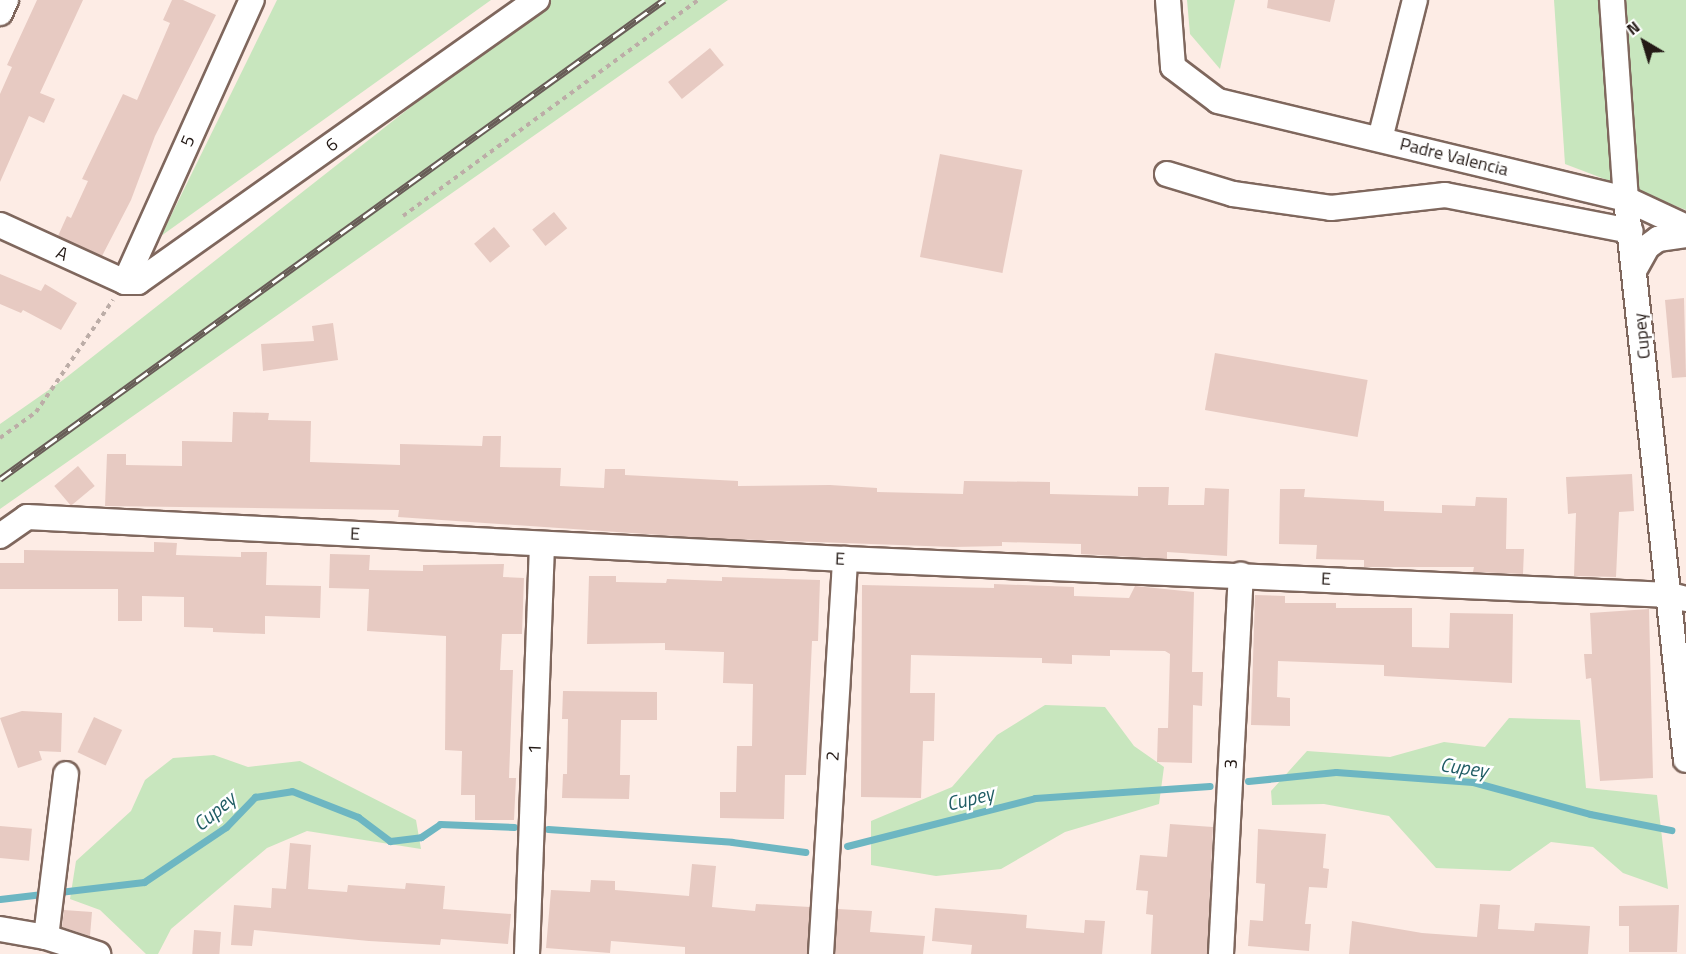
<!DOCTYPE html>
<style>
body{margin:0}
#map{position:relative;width:1686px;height:954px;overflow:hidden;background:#fdece5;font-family:"Titillium Web",sans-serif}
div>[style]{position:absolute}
.green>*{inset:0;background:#c8e6be}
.stream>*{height:7px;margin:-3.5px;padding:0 3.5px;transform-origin:3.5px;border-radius:3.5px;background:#6db6c2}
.building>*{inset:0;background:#e7cac2;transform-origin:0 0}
.path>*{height:4px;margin-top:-2px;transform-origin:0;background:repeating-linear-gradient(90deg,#bcada7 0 4.5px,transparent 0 9px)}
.roads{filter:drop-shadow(2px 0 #7f675d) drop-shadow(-2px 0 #7f675d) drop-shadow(0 2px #7f675d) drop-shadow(0 -2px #7f675d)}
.minor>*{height:24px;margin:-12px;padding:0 12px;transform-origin:12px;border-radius:12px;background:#fff}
.rail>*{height:7px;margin-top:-3.5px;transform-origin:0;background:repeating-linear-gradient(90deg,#fff 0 14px,#685c57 0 28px);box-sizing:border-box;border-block:2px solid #685c57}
span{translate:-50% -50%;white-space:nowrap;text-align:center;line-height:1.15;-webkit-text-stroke:5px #fff;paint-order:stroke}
.street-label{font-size:18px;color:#241a16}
.water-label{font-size:20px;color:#205d65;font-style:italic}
.north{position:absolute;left:1614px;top:12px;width:60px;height:60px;-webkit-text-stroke:4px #fff;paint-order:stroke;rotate:322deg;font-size:16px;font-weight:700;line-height:24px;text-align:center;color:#241a16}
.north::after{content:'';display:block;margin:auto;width:21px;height:27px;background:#241a16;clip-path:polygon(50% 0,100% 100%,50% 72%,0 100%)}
</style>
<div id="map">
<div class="green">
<div style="clip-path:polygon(277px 0,491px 0,161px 236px)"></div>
<div style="clip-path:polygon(547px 0,728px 0,0 509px,0 424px,63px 380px)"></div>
<div style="clip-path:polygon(1187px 0,1235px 0,1220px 69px,1190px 34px)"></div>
<div style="clip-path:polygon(1554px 0,1686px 0,1686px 210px,1565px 164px)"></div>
<div style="clip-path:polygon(1045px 705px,1105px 707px,1134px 746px,1164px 767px,1159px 804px,1065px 832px,1001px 869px,936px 876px,871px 865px,871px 821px,952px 787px,997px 735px)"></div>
<div style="clip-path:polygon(1509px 718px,1580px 720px,1586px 788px,1657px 795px,1668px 889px,1623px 873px,1593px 847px,1551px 842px,1510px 871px,1436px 868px,1389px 816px,1324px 804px,1272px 805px,1271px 791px,1307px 751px,1390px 757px,1444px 742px,1485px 747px)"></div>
<div style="clip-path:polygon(214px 755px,248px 767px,300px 761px,416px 820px,421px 849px,307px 831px,267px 848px,171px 929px,158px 954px,146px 954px,100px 910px,70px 899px,76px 861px,131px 811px,145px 780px,173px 758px)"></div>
</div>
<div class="stream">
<div style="left:1248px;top:781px;width:88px;rotate:-5.8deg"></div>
<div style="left:1336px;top:772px;width:137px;rotate:4.2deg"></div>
<div style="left:1473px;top:782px;width:121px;rotate:15.3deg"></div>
<div style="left:1590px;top:814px;width:83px;rotate:11.2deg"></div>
<div style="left:548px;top:829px;width:184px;rotate:4deg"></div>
<div style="left:732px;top:842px;width:74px;rotate:7.8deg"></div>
<div style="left:847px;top:846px;width:194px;rotate:-14.3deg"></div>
<div style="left:1035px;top:798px;width:175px;rotate:-3.9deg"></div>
<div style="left:0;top:899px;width:145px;rotate:-6.7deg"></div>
<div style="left:144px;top:882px;width:99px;rotate:-33.9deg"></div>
<div style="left:226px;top:827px;width:42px;rotate:-46deg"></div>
<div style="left:255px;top:797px;width:37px;rotate:-9deg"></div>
<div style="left:292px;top:791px;width:71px;rotate:21.5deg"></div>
<div style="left:358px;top:817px;width:40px;rotate:37deg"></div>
<div style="left:390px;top:841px;width:31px;rotate:-7deg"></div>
<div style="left:421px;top:837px;width:23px;rotate:-34deg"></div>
<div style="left:440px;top:824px;width:74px;rotate:2.3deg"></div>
</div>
<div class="building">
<div style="clip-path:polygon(37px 0,83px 0,40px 93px,55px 99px,44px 123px,29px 116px,0 182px,0 94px,12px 67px,7px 65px)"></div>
<div style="clip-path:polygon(172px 0,183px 0,216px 15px,155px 136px,131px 200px,102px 256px,58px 236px,67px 216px,71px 218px,88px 181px,82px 179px,123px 94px,137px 100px,170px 23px,163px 20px)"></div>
<div style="clip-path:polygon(1268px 0,1335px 0,1330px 22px,1267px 8px)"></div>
<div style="left:710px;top:48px;width:22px;height:54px;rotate:51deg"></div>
<div style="left:940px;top:154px;width:84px;height:105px;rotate:11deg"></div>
<div style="left:554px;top:212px;width:21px;height:28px;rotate:51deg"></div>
<div style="left:494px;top:227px;width:25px;height:26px;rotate:50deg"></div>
<div style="clip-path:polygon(0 274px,41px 291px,45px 284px,77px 303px,61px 330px,23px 310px,21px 313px,0 304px)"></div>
<div style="clip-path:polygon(1684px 298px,1686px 377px,1672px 378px,1665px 300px)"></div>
<div style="clip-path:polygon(333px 323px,338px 360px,263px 371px,261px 344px,314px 341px,312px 326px)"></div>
<div style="left:1215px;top:353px;width:155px;height:58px;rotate:10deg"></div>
<div style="clip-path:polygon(233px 412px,269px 413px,268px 420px,311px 421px,310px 462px,400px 465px,400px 444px,482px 446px,483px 436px,501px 436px,500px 467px,561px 468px,560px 486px,604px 488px,605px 469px,625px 469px,625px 475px,738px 481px,738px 486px,830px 485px,877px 488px,877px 492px,963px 494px,964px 481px,1050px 482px,1050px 494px,1138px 496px,1138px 487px,1169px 487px,1168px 505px,1204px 505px,1205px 488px,1229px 489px,1227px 556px,1167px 552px,1167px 559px,1081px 554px,1081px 544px,1002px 542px,1002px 546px,953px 547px,704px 538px,398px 517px,399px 510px,105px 506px,107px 454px,126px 454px,126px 465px,182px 466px,182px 441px,232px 442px)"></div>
<div style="left:78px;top:466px;width:26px;height:31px;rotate:50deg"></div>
<div style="clip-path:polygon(1632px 474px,1634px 511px,1619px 512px,1616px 577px,1574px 576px,1576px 513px,1568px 514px,1566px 477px)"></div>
<div style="clip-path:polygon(1280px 489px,1305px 489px,1304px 497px,1384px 501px,1384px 511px,1442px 513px,1442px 505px,1475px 506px,1476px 497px,1507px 498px,1506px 549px,1524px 549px,1523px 574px,1473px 572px,1474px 567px,1364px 567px,1364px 560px,1316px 559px,1317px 545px,1279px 544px)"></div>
<div style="clip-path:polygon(154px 542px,177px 543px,176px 555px,241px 557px,241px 552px,267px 552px,266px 585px,321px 586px,320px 618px,265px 616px,265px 634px,213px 632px,213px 628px,184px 627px,184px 597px,142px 596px,142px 621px,118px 621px,118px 589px,0 589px,0 563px,24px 563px,24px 550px,154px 552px)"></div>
<div style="clip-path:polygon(330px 554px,370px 555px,369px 570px,423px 571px,423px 565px,504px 564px,503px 577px,524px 578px,522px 634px,502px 634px,500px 670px,513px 670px,509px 778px,516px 778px,514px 820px,475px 820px,475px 795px,461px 795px,462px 751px,445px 750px,446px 636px,367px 631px,369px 589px,329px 588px)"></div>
<div style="clip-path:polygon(589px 576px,616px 576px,616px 582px,666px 583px,667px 579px,722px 581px,722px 577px,820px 580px,818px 641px,812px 641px,806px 775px,785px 775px,784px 819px,720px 818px,720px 792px,736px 792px,737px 746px,752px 746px,753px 684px,723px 683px,724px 652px,665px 650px,665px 643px,587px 644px)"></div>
<div style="clip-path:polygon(994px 584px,1074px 587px,1074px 596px,1129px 598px,1135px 586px,1194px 592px,1192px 672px,1203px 672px,1202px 706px,1193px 705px,1192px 763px,1157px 762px,1158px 728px,1168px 728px,1170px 654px,1165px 651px,1110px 650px,1110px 656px,1072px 655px,1072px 664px,1042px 663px,1042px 658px,911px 655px,910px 693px,935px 693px,934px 741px,923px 741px,921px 798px,861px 797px,862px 585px,994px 588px)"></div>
<div style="clip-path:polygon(1255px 595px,1285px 596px,1285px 603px,1336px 603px,1336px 608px,1412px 608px,1412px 647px,1449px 648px,1450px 613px,1513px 614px,1512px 683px,1384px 676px,1384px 665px,1278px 661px,1277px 697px,1290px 698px,1290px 726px,1251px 725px)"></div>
<div style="clip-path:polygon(1649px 609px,1653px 778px,1600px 781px,1591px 678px,1586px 679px,1584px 654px,1592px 654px,1590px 613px)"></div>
<div style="clip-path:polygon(563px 691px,657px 692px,657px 720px,621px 720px,620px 775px,630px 775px,629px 799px,562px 798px,563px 774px,567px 774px,568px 719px,562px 719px)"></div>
<div style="clip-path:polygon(22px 711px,62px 713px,61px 752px,39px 751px,42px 760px,18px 768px,0 718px)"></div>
<div style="left:94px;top:717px;width:31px;height:39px;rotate:25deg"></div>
<div style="clip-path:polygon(1170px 824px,1213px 827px,1207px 954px,1151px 954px,1153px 915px,1146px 914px,1148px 891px,1136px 890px,1140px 855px,1167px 857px)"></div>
<div style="left:0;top:826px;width:32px;height:32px;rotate:5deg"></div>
<div style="clip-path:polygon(1258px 829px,1326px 834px,1323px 868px,1329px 869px,1327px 888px,1309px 887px,1305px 924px,1311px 924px,1309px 951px,1248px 946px,1250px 920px,1263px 921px,1265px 884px,1256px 883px)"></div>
<div style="clip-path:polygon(290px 843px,311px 845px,308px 889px,347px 892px,348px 885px,405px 889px,406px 883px,445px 886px,443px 909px,511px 914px,508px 944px,441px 939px,440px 945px,369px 941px,254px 930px,252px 946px,231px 945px,234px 905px,271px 908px,272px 888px,286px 889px)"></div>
<div style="clip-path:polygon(692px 864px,716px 866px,712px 907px,755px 911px,756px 904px,810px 907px,807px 954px,685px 954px,685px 947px,611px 941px,610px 953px,546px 948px,551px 890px,590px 892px,591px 880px,615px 881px,615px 890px,689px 896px)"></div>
<div style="clip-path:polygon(1480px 904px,1500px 905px,1498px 929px,1534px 931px,1535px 923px,1590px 926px,1588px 954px,1349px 954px,1352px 921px,1422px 933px,1477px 937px)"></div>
<div style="clip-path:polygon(1679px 905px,1677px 952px,1629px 952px,1629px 926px,1619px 926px,1619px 906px)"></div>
<div style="clip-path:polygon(935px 908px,1027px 915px,1026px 928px,1084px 933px,1085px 920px,1105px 921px,1102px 954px,971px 954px,972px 945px,932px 941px)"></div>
<div style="clip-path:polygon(838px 909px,872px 911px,870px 932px,925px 936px,923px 954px,835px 954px)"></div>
<div style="clip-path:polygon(64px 910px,92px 912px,90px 936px,62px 927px)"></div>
<div style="left:194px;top:930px;width:27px;height:24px;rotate:4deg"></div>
</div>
<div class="path">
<div style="left:403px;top:216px;width:366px;rotate:-36.2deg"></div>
<div style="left:0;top:438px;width:44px;rotate:-35.8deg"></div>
<div style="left:36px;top:412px;width:136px;rotate:-55.5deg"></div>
</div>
<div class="roads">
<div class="minor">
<div style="left:1168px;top:0;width:67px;rotate:85.7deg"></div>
<div style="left:1173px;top:67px;width:56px;rotate:37.1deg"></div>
<div style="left:1218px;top:101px;width:420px;rotate:13.5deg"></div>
<div style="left:1626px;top:199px;width:66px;rotate:25deg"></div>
<div style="left:1612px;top:0;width:199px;rotate:86deg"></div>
<div style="left:1626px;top:199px;width:564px;rotate:83.9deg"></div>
<div style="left:0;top:13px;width:14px;rotate:-65deg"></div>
<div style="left:1380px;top:139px;width:143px;rotate:-75.9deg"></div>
<div style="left:1167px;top:174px;width:69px;rotate:16.9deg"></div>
<div style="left:1233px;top:194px;width:99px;rotate:8.1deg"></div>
<div style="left:1331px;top:208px;width:115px;rotate:-6.5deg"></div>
<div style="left:1445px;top:195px;width:189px;rotate:11deg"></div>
<div style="left:0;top:225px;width:137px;rotate:24.5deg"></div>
<div style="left:125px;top:282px;width:13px"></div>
<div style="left:138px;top:282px;width:489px;rotate:-35.3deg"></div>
<div style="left:1635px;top:269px;width:25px;rotate:-61deg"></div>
<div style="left:1647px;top:247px;width:14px;rotate:-36deg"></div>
<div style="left:1658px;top:239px;width:28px;rotate:-8deg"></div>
<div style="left:125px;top:282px;width:309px;rotate:-65.8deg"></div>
<div style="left:0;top:536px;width:33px;rotate:-35deg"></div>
<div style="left:27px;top:517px;width:819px;rotate:2.94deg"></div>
<div style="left:845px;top:559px;width:826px;rotate:2.5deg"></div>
<div style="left:1670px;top:595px;width:16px;rotate:14deg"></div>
<div style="left:0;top:929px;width:47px;rotate:9.9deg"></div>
<div style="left:46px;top:937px;width:55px;rotate:18.1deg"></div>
<div style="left:46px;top:937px;width:164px;rotate:-83deg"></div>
<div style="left:527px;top:954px;width:410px;rotate:-87.9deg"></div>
<div style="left:821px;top:954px;width:396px;rotate:-86.5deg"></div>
<div style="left:1221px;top:954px;width:380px;rotate:-87deg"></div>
</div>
</div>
<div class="rail">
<div style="left:0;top:479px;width:819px;rotate:-35.81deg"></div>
</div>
<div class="street-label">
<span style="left:188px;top:141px;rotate:-66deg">5</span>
<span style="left:332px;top:145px;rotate:-35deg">6</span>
<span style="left:1454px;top:157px;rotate:14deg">Padre Valencia</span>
<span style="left:62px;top:254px;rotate:25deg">A</span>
<span style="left:1642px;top:336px;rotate:-96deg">Cupey</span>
<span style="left:355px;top:534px;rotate:3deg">E</span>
<span style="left:840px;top:559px;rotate:3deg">E</span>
<span style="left:1326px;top:579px;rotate:3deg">E</span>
<span style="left:535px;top:749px;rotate:-88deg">1</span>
<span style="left:833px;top:756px;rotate:-86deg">2</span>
<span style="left:1231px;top:764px;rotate:-87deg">3</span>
</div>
<div class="water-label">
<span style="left:1464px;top:767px;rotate:8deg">Cupey</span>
<span style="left:970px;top:798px;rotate:-14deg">Cupey</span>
<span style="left:214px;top:811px;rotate:-40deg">Cupey</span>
</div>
<div class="north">N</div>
</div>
